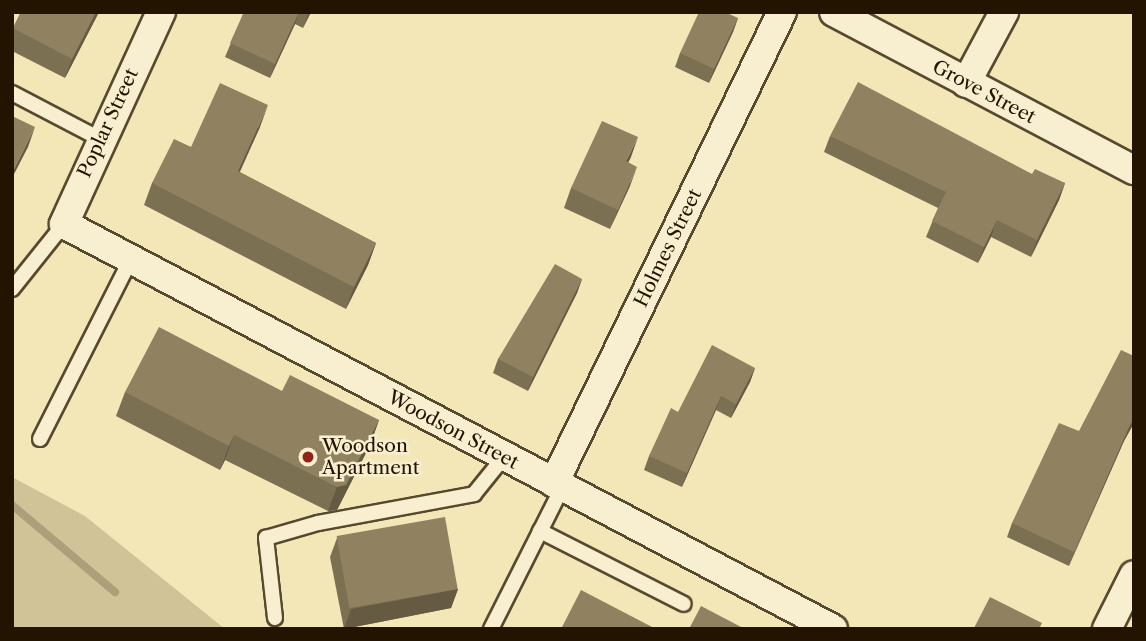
<!DOCTYPE html>
<style>
body{margin:0}
#map{position:relative;width:1146px;height:641px;overflow:hidden;background:#f4e7b7;font-family:"Libre Caslon Text",serif}
div>[style]{position:absolute}
.green>*{inset:0;background:#d0c398}
.stream>*{height:8px;margin:-4px;padding:0 4px;transform-origin:4px;border-radius:4px;background:#ad9f79}
.roads{filter:drop-shadow(2px 0 #57492e) drop-shadow(-2px 0 #57492e) drop-shadow(0 2px #57492e) drop-shadow(0 -2px #57492e)}
.service>*{height:14px;margin:-7px;padding:0 7px;transform-origin:7px;border-radius:7px;background:#f8efd0}
.minor>*{height:28px;margin:-14px;padding:0 14px;transform-origin:14px;border-radius:14px;background:#f8efd0}
.wall>*{inset:0;background:#7c7053}
.shaded-wall>*{inset:0;background:#655b43}
.building>*{inset:0;background:#908260;transform-origin:0 0}
.dots>*{width:19px;height:19px;translate:-50% -50%;box-sizing:border-box;border:4px solid #f8efd0;border-radius:50%}
span{translate:-50% -50%;white-space:nowrap;text-align:center;line-height:1.15;-webkit-text-stroke:5px #f8efd0;paint-order:stroke}
.street-label{font-size:19px;color:#231401}
.poi-label{font-size:19px;color:#231401}
.left{translate:0 -50%;text-align:left}
.frame{position:absolute;inset:0;border:14px solid #231401;pointer-events:none}
</style>
<div id="map">
<div class="green">
<div style="clip-path:polygon(12px 477px,85px 516px,225px 629px,12px 629px)"></div>
</div>
<div class="stream">
<div style="left:12px;top:505px;width:135px;rotate:40.2deg"></div>
</div>
<div class="roads">
<div class="service">
<div style="left:12px;top:93px;width:99px;rotate:27.6deg"></div>
<div style="left:12px;top:289px;width:83px;rotate:-51.3deg"></div>
<div style="left:40px;top:439px;width:199px;rotate:-63.2deg"></div>
<div style="left:540px;top:531px;width:161px;rotate:26.9deg"></div>
<div style="left:275px;top:618px;width:81px;rotate:-96.4deg"></div>
<div style="left:266px;top:538px;width:54px;rotate:-16.1deg"></div>
<div style="left:318px;top:523px;width:159px;rotate:-10.5deg"></div>
<div style="left:474px;top:494px;width:48px;rotate:-51deg"></div>
<div style="left:491px;top:629px;width:158px;rotate:-63.3deg"></div>
</div>
<div class="minor">
<div style="left:161px;top:12px;width:233px;rotate:114.6deg"></div>
<div style="left:64px;top:224px;width:869px;rotate:27.77deg"></div>
<div style="left:834px;top:12px;width:339px;rotate:27.8deg"></div>
<div style="left:966px;top:83px;width:81px;rotate:-61.8deg"></div>
<div style="left:554px;top:483px;width:523px;rotate:-64.17deg"></div>
<div style="left:1107px;top:629px;width:60px;rotate:-63.4deg"></div>
</div>
</div>
<div class="wall">
<div style="clip-path:polygon(21px 12px,99px 12px,65px 78px,12px 51px,12px 30px)"></div>
<div style="clip-path:polygon(244px 12px,311px 12px,303px 28px,295px 24px,270px 78px,225px 57px)"></div>
<div style="clip-path:polygon(738px 18px,733px 32px,709px 83px,675px 67px,680px 53px)"></div>
<div style="clip-path:polygon(260px 127px,239px 172px,376px 243px,368px 265px,346px 309px,144px 205px,152px 183px,191px 147px)"></div>
<div style="clip-path:polygon(830px 136px,1032px 174px,1065px 183px,1059px 200px,1031px 257px,991px 237px,978px 263px,926px 237px,938px 208px,824px 152px)"></div>
<div style="clip-path:polygon(631px 157px,628px 162px,630px 186px,610px 229px,564px 208px,571px 188px)"></div>
<div style="clip-path:polygon(582px 279px,577px 293px,528px 391px,493px 373px,498px 359px)"></div>
<div style="clip-path:polygon(1134px 356px,1134px 423px,1124px 441px,1069px 566px,1007px 537px,1012px 523px)"></div>
<div style="clip-path:polygon(755px 368px,750px 382px,731px 418px,716px 410px,682px 487px,644px 470px,649px 456px,678px 412px)"></div>
<div style="clip-path:polygon(125px 392px,379px 420px,370px 445px,337px 510px,328px 511px,225px 460px,220px 470px,116px 416px)"></div>
<div style="clip-path:polygon(337px 538px,458px 589px,451px 608px,344px 629px,330px 557px)"></div>
</div>
<div class="shaded-wall">
<div style="clip-path:polygon(96px 12px,99px 12px,65px 78px,72px 59px)"></div>
<div style="clip-path:polygon(299px 12px,295px 24px,270px 78px,275px 64px)"></div>
<div style="clip-path:polygon(309px 12px,311px 12px,303px 28px)"></div>
<div style="clip-path:polygon(738px 18px,733px 32px,709px 83px,714px 69px)"></div>
<div style="clip-path:polygon(268px 105px,260px 127px,230px 194px,238px 171px)"></div>
<div style="clip-path:polygon(35px 127px,28px 147px,12px 178px,12px 173px)"></div>
<div style="clip-path:polygon(638px 137px,631px 157px,619px 181px,626px 161px)"></div>
<div style="clip-path:polygon(637px 167px,630px 186px,610px 229px,618px 210px)"></div>
<div style="clip-path:polygon(1065px 183px,1059px 200px,1031px 257px,1037px 240px)"></div>
<div style="clip-path:polygon(997px 220px,991px 237px,978px 263px,984px 247px)"></div>
<div style="clip-path:polygon(376px 243px,368px 265px,346px 309px,354px 287px)"></div>
<div style="clip-path:polygon(582px 279px,577px 293px,528px 391px,533px 377px)"></div>
<div style="clip-path:polygon(755px 368px,750px 382px,731px 418px,736px 404px)"></div>
<div style="clip-path:polygon(721px 396px,716px 410px,682px 487px,687px 473px)"></div>
<div style="clip-path:polygon(1134px 418px,1134px 423px,1124px 441px,1069px 566px,1129px 427px)"></div>
<div style="clip-path:polygon(379px 420px,370px 445px,337px 510px,328px 511px,337px 487px)"></div>
<div style="clip-path:polygon(234px 435px,225px 460px,220px 470px,229px 446px)"></div>
<div style="clip-path:polygon(458px 589px,451px 608px,344px 629px,351px 609px)"></div>
</div>
<div class="building">
<div style="clip-path:polygon(21px 12px,96px 12px,72px 59px,13px 28px)"></div>
<div style="clip-path:polygon(244px 12px,299px 12px,275px 64px,230px 43px)"></div>
<div style="clip-path:polygon(699px 12px,725px 12px,738px 18px,714px 69px,680px 53px)"></div>
<div style="clip-path:polygon(858px 82px,1032px 174px,1035px 169px,1065px 183px,1037px 240px,997px 220px,984px 247px,932px 221px,946px 192px,830px 136px)"></div>
<div style="clip-path:polygon(220px 83px,268px 105px,238px 171px,376px 243px,354px 287px,152px 183px,174px 139px,191px 147px)"></div>
<div style="clip-path:polygon(12px 116px,35px 127px,12px 173px)"></div>
<div style="clip-path:polygon(602px 121px,638px 137px,626px 161px,637px 167px,618px 210px,571px 188px)"></div>
<div style="clip-path:polygon(555px 264px,582px 279px,533px 377px,498px 359px)"></div>
<div style="clip-path:polygon(159px 327px,282px 391px,290px 375px,379px 420px,346px 485px,337px 487px,234px 435px,229px 446px,125px 392px)"></div>
<div style="clip-path:polygon(712px 345px,755px 368px,736px 404px,721px 396px,687px 473px,649px 456px,671px 408px,678px 412px)"></div>
<div style="clip-path:polygon(1121px 350px,1134px 356px,1134px 418px,1129px 427px,1074px 552px,1012px 523px,1059px 423px,1079px 431px)"></div>
<div style="left:445px;top:517px;width:73px;height:110px;rotate:80deg"></div>
<div style="clip-path:polygon(581px 590px,656px 629px,561px 629px)"></div>
<div style="clip-path:polygon(990px 597px,1042px 623px,1039px 629px,974px 628px)"></div>
<div style="clip-path:polygon(701px 606px,745px 629px,689px 629px)"></div>
</div>
<div class="dots">
<div style="left:308px;top:457px;background:#8f2418"></div>
</div>
<div class="street-label">
<span style="left:984px;top:92px;rotate:28deg">Grove Street</span>
<span style="left:108px;top:123px;rotate:-65deg">Poplar Street</span>
<span style="left:668px;top:248px;rotate:-64deg">Holmes Street</span>
<span style="left:453px;top:430px;rotate:28deg">Woodson Street</span>
</div>
<div class="poi-label">
<span class="left" style="left:322px;top:457px">Woodson<br>Apartment</span>
</div>
<div class="frame"></div>
</div>
